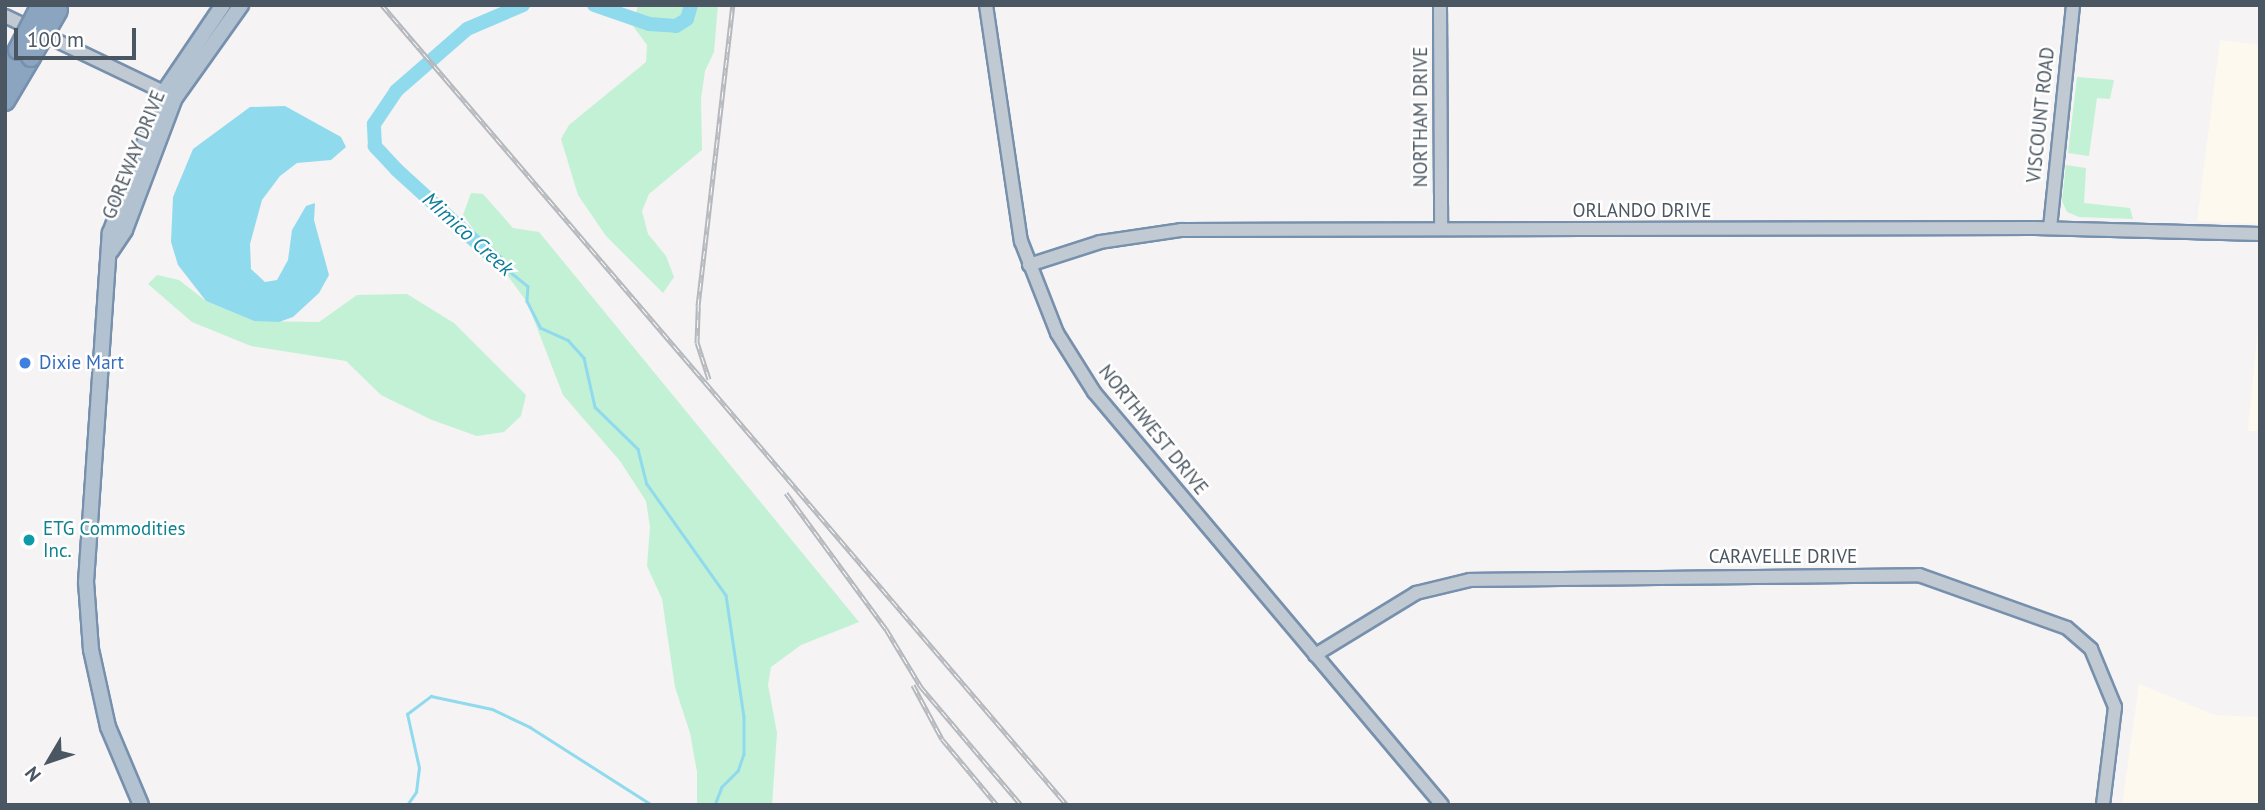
<!DOCTYPE html>
<style>
body{margin:0}
#map{position:relative;width:2265px;height:810px;overflow:hidden;background:#f5f3f3;font-family:"PT Sans",sans-serif}
div>[style]{position:absolute}
.commercial>*{inset:0;background:#fdf9ef}
.green>*{inset:0;background:#c3f1d5}
.water>*{inset:0;background:#90daee}
.stream>*{height:2.5px;margin:-1.25px;padding:0 1.25px;transform-origin:1.25px;border-radius:1.25px;background:#90daee}
.river>*{height:14px;margin:-7px;padding:0 7px;transform-origin:7px;border-radius:7px;background:#90daee}
.roads{filter:drop-shadow(2px 0 #7690ad) drop-shadow(-2px 0 #7690ad) drop-shadow(0 2px #7690ad) drop-shadow(0 -2px #7690ad)}
.minor>*{height:12px;margin:-6px;padding:0 6px;transform-origin:6px;border-radius:6px;background:#c1cad2}
.major>*{height:14px;margin:-7px;padding:0 7px;transform-origin:7px;border-radius:7px;background:#b3c2d1}
.highway>*{height:18px;margin:-9px;padding:0 9px;transform-origin:9px;border-radius:9px;background:#8ba5c1}
.rail>*{height:5px;margin-top:-2.5px;transform-origin:0;background:repeating-linear-gradient(90deg,#fff 0 8px,#b5b8bd 0 16px);box-sizing:border-box;border-block:2px solid #b5b8bd}
.bridges{filter:drop-shadow(2px 0 #7690ad) drop-shadow(-2px 0 #7690ad) drop-shadow(0 2px #7690ad) drop-shadow(0 -2px #7690ad)}
.highway-bridge>*{height:18px;margin:-9px;padding:0 9px;transform-origin:9px;border-radius:9px;background:#8ba5c1}
.dots>*{width:19px;height:19px;translate:-50% -50%;box-sizing:border-box;border:4px solid #fff;border-radius:50%}
span{translate:-50% -50%;white-space:nowrap;text-align:center;line-height:1.15;-webkit-text-stroke:5px #fff;paint-order:stroke}
.street-label{font-size:19px;color:#4a5661}
.shop-label{font-size:19px;color:#366cbe}
.left{translate:0 -50%;text-align:left}
.culture-label{font-size:19px;color:#0d838f}
.water-label{font-size:21px;color:#0c7c9b;font-style:italic}
.frame{position:absolute;inset:0;border:7px solid #4a5661;pointer-events:none}
.north{position:absolute;left:14px;top:726px;width:70px;height:70px;-webkit-text-stroke:5px #fff;paint-order:stroke;rotate:231deg;font-size:19px;font-weight:700;line-height:28px;text-align:center;color:#4a5661}
.north::after{content:'';display:block;margin:auto;width:24px;height:32px;background:#4a5661;clip-path:polygon(50% 0,100% 100%,50% 72%,0 100%)}
.scale{position:absolute;left:14px;top:28px;width:122px;height:32px;box-sizing:border-box;border:4px solid #4a5661;border-top:0;padding-left:9px;font-size:21px;line-height:24px;white-space:nowrap;color:#4a5661;-webkit-text-stroke:5px #fff;paint-order:stroke}
</style>
<div id="map">
<div class="commercial">
<div style="clip-path:polygon(2220px 40px,2260px 45px,2260px 224px,2197px 221px)"></div>
<div style="clip-path:polygon(2260px 305px,2260px 431px,2248px 431px)"></div>
<div style="clip-path:polygon(2139px 684px,2215px 715px,2260px 717px,2260px 805px,2122px 805px)"></div>
</div>
<div class="green">
<div style="clip-path:polygon(638px 5px,718px 5px,714px 52px,705px 71px,701px 99px,702px 150px,649px 194px,642px 211px,648px 234px,666px 256px,674px 277px,663px 293px,606px 236px,578px 195px,561px 139px,569px 125px,646px 62px,647px 45px,633px 26px)"></div>
<div style="clip-path:polygon(2077px 77px,2114px 80px,2110px 99px,2097px 98px,2089px 156px,2068px 153px)"></div>
<div style="clip-path:polygon(2066px 165px,2086px 168px,2084px 203px,2130px 208px,2133px 219px,2079px 217px,2067px 212px,2062px 201px)"></div>
<div style="clip-path:polygon(471px 193px,483px 194px,513px 228px,539px 232px,859px 622px,801px 645px,771px 667px,768px 685px,777px 733px,772px 805px,697px 805px,697px 772px,690px 733px,675px 687px,662px 599px,647px 566px,650px 527px,646px 501px,620px 461px,563px 395px,527px 302px,463px 215px)"></div>
<div style="clip-path:polygon(157px 275px,179px 280px,206px 301px,254px 321px,319px 322px,357px 295px,407px 294px,454px 323px,526px 395px,521px 416px,504px 432px,477px 436px,432px 420px,381px 395px,346px 361px,251px 346px,192px 322px,148px 284px)"></div>
</div>
<div class="water">
<div style="clip-path:polygon(285px 106px,341px 137px,346px 147px,331px 160px,297px 163px,280px 176px,262px 200px,250px 244px,251px 269px,265px 282px,277px 280px,288px 260px,292px 230px,306px 206px,315px 203px,314px 220px,329px 275px,319px 293px,293px 317px,279px 322px,254px 321px,206px 301px,178px 265px,171px 242px,173px 197px,193px 149px,250px 107px)"></div>
</div>
<div class="stream">
<div style="left:498px;top:262px;width:38px;rotate:39deg"></div>
<div style="left:528px;top:286px;width:15px;rotate:94deg"></div>
<div style="left:527px;top:301px;width:30px;rotate:63deg"></div>
<div style="left:541px;top:328px;width:30px;rotate:24deg"></div>
<div style="left:568px;top:340px;width:24px;rotate:48deg"></div>
<div style="left:584px;top:358px;width:50px;rotate:77.3deg"></div>
<div style="left:595px;top:407px;width:60px;rotate:44.3deg"></div>
<div style="left:638px;top:449px;width:36px;rotate:76deg"></div>
<div style="left:647px;top:484px;width:136px;rotate:54.6deg"></div>
<div style="left:726px;top:595px;width:123px;rotate:81.6deg"></div>
<div style="left:744px;top:717px;width:37px;rotate:90deg"></div>
<div style="left:744px;top:754px;width:18px;rotate:109deg"></div>
<div style="left:738px;top:771px;width:23px;rotate:135deg"></div>
<div style="left:722px;top:787px;width:19px;rotate:111deg"></div>
<div style="left:407px;top:805px;width:16px;rotate:-55deg"></div>
<div style="left:416px;top:792px;width:24px;rotate:-83deg"></div>
<div style="left:419px;top:768px;width:55px;rotate:-102.5deg"></div>
<div style="left:407px;top:714px;width:30px;rotate:-37deg"></div>
<div style="left:431px;top:696px;width:62px;rotate:12deg"></div>
<div style="left:492px;top:709px;width:42px;rotate:25.3deg"></div>
<div style="left:530px;top:727px;width:145px;rotate:32.6deg"></div>
</div>
<div class="river">
<div style="left:594px;top:5px;width:58px;rotate:19.1deg"></div>
<div style="left:649px;top:24px;width:27px;rotate:4deg"></div>
<div style="left:676px;top:26px;width:13px;rotate:-32deg"></div>
<div style="left:687px;top:19px;width:15px;rotate:-74deg"></div>
<div style="left:498px;top:262px;width:137px;rotate:-137.7deg"></div>
<div style="left:397px;top:170px;width:33px;rotate:-133deg"></div>
<div style="left:375px;top:146px;width:22px;rotate:-93deg"></div>
<div style="left:374px;top:124px;width:40px;rotate:-56deg"></div>
<div style="left:396px;top:91px;width:94px;rotate:-41.1deg"></div>
<div style="left:467px;top:29px;width:61px;rotate:-23.2deg"></div>
</div>
<div class="roads">
<div class="minor">
<div style="left:986px;top:5px;width:239px;rotate:81.6deg"></div>
<div style="left:1021px;top:241px;width:99px;rotate:68.6deg"></div>
<div style="left:1057px;top:333px;width:70px;rotate:57.9deg"></div>
<div style="left:1094px;top:392px;width:540px;rotate:49.88deg"></div>
<div style="left:1440px;top:5px;width:223px;rotate:89.7deg"></div>
<div style="left:5px;top:16px;width:185px;rotate:25.6deg"></div>
<div style="left:2050px;top:228px;width:224px;rotate:-84.1deg"></div>
<div style="left:1029px;top:265px;width:75px;rotate:-17.9deg"></div>
<div style="left:1100px;top:242px;width:82px;rotate:-8.4deg"></div>
<div style="left:1181px;top:230px;width:854px;rotate:-0.13deg"></div>
<div style="left:2035px;top:228px;width:225px;rotate:1.5deg"></div>
<div style="left:1315px;top:655px;width:119px;rotate:-31.5deg"></div>
<div style="left:1416px;top:593px;width:56px;rotate:-13.5deg"></div>
<div style="left:1470px;top:580px;width:449px;rotate:-0.6deg"></div>
<div style="left:1919px;top:575px;width:157px;rotate:19.7deg"></div>
<div style="left:2067px;top:628px;width:32px;rotate:41deg"></div>
<div style="left:2091px;top:649px;width:63px;rotate:67.5deg"></div>
<div style="left:2115px;top:707px;width:99px;rotate:97deg"></div>
</div>
<div class="major">
<div style="left:111px;top:251px;width:25px;rotate:-56deg"></div>
<div style="left:125px;top:230px;width:141px;rotate:-69.3deg"></div>
<div style="left:175px;top:98px;width:114px;rotate:-54.6deg"></div>
<div style="left:141px;top:805px;width:85px;rotate:-112.9deg"></div>
<div style="left:108px;top:727px;width:79px;rotate:-102.4deg"></div>
<div style="left:91px;top:650px;width:68px;rotate:-94.2deg"></div>
<div style="left:86px;top:582px;width:350px;rotate:-86.1deg"></div>
<div style="left:110px;top:233px;width:151px;rotate:-69deg"></div>
<div style="left:164px;top:92px;width:105px;rotate:-55.9deg"></div>
</div>
<div class="highway">
<div style="left:5px;top:78px;width:31px;rotate:-65deg"></div>
<div style="left:5px;top:101px;width:51px;rotate:-59.4deg"></div>
</div>
</div>
<div class="rail">
<div style="left:382px;top:5px;width:1053px;rotate:49.43deg"></div>
<div style="left:709px;top:379px;width:38px;rotate:-108deg"></div>
<div style="left:697px;top:343px;width:37px;rotate:-88deg"></div>
<div style="left:698px;top:306px;width:303px;rotate:-83.4deg"></div>
<div style="left:786px;top:493px;width:169px;rotate:53.7deg"></div>
<div style="left:886px;top:629px;width:68px;rotate:58.9deg"></div>
<div style="left:921px;top:687px;width:155px;rotate:49.7deg"></div>
<div style="left:913px;top:685px;width:61px;rotate:61.8deg"></div>
<div style="left:942px;top:739px;width:86px;rotate:50.2deg"></div>
</div>
<div class="bridges">
<div class="highway-bridge">
<div style="left:18px;top:50px;width:51px;rotate:-62.9deg"></div>
<div style="left:31px;top:57px;width:54px;rotate:-60.1deg"></div>
</div>
</div>
<div class="dots">
<div style="left:25px;top:363px;background:#3f7fe0"></div>
<div style="left:29px;top:540px;background:#0f9aa8"></div>
</div>
<div class="street-label">
<span style="left:2041px;top:115px;rotate:-84deg">VISCOUNT ROAD</span>
<span style="left:1421px;top:117px;rotate:-90deg">NORTHAM DRIVE</span>
<span style="left:134px;top:155px;rotate:-68deg">GOREWAY DRIVE</span>
<span style="left:1642px;top:211px">ORLANDO DRIVE</span>
<span style="left:1153px;top:430px;rotate:51deg">NORTHWEST DRIVE</span>
<span style="left:1783px;top:557px">CARAVELLE DRIVE</span>
</div>
<div class="shop-label">
<span class="left" style="left:39px;top:363px">Dixie Mart</span>
</div>
<div class="culture-label">
<span class="left" style="left:43px;top:540px">ETG Commodities<br>Inc.</span>
</div>
<div class="water-label">
<span style="left:468px;top:234px;rotate:42deg">Mimico Creek</span>
</div>
<div class="frame"></div>
<div class="north">N</div>
<div class="scale">100 m</div>
</div>
